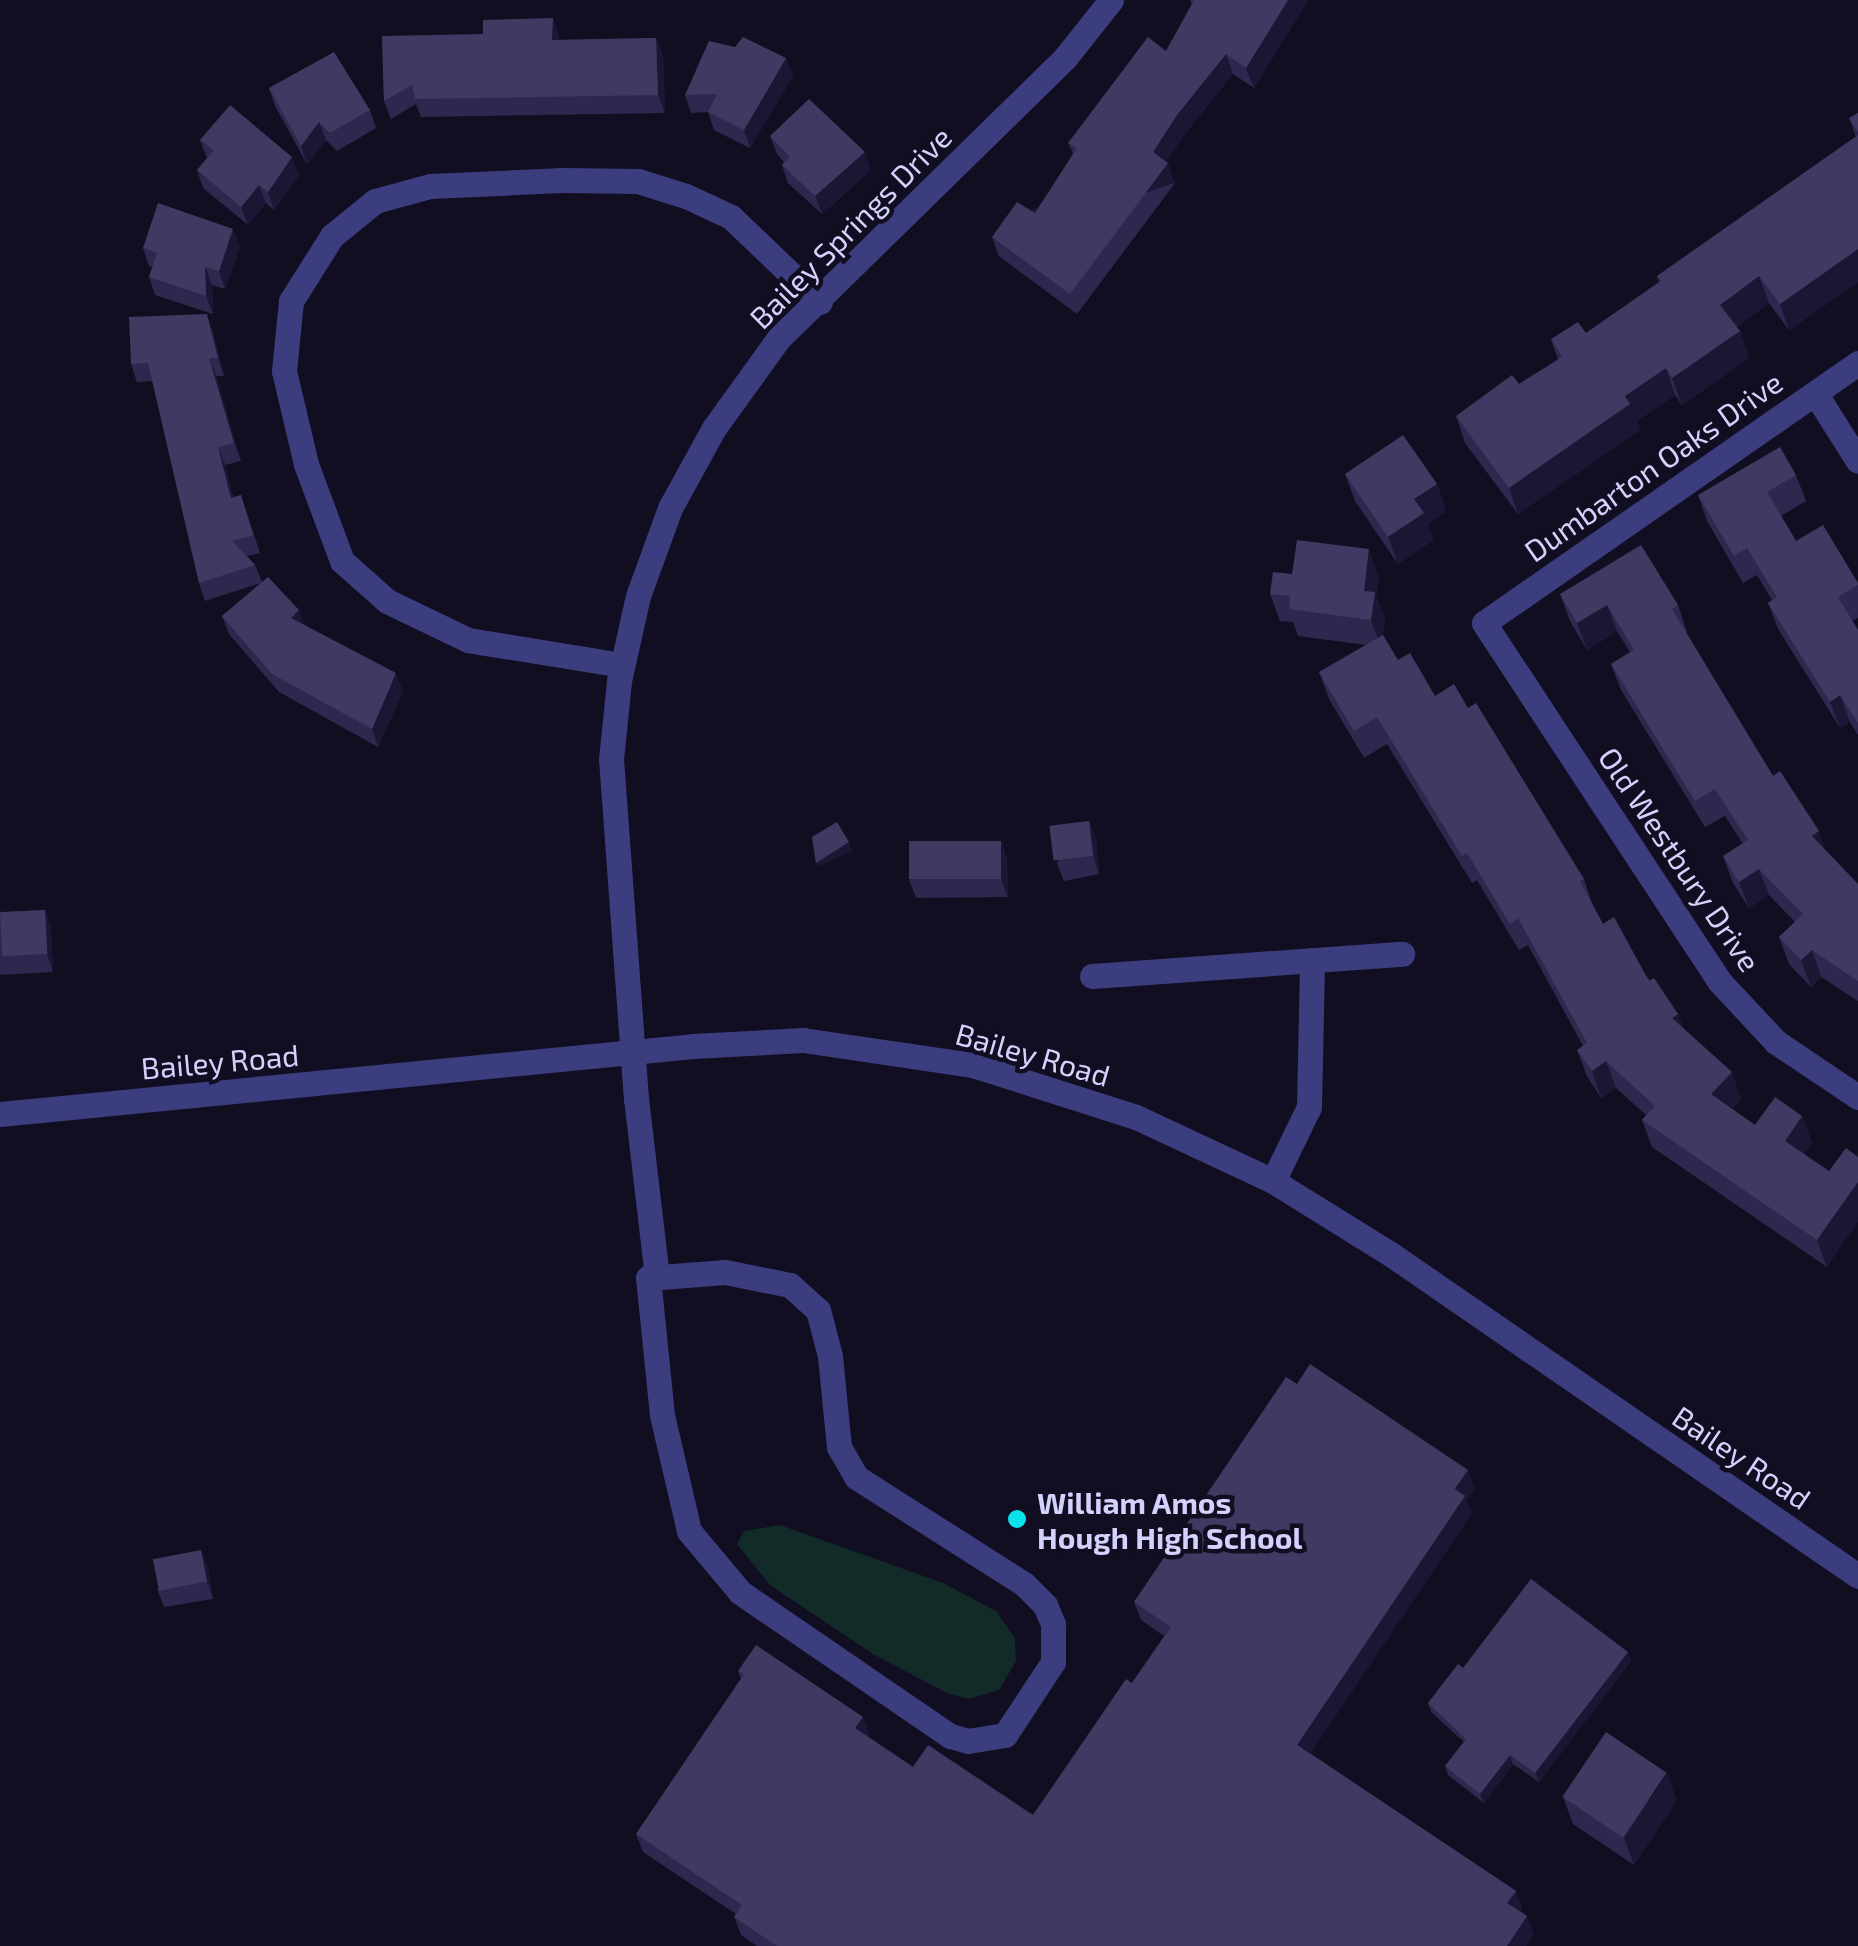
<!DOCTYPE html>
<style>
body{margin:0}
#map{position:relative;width:1858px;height:1946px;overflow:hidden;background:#110e21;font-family:"Exo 2",sans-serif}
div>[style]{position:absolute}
.green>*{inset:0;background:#122b28}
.minor>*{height:25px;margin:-12.5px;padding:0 12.5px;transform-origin:12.5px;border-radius:12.5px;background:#3c3d7e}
.tertiary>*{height:25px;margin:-12.5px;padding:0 12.5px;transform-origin:12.5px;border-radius:12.5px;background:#3c3d7e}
.wall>*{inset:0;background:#2e284e}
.shaded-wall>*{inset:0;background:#1b1634;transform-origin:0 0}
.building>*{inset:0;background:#3f3a61;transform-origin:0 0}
.dots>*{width:28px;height:28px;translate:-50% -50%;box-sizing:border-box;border:5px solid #110e21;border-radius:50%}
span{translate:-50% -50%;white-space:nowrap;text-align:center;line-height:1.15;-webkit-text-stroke:9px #110e21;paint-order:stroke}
.street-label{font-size:30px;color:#d4d1fd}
.poi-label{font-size:30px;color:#d4d1fd;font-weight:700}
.left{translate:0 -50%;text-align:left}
</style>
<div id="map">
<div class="green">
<div style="clip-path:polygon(780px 1525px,943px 1583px,996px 1611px,1015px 1638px,1016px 1661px,999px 1690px,969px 1699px,947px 1693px,873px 1654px,770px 1585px,737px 1544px,744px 1531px)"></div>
</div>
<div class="minor">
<div style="left:1858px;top:363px;width:455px;rotate:145.2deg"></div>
<div style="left:1484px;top:623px;width:428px;rotate:56.7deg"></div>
<div style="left:1719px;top:981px;width:83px;rotate:46.9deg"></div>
<div style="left:1776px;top:1042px;width:99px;rotate:33.9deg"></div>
<div style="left:1815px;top:393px;width:80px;rotate:57.7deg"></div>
<div style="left:622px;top:665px;width:156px;rotate:-170.8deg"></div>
<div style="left:468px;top:640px;width:90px;rotate:-154.3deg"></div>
<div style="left:387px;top:601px;width:60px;rotate:-138.4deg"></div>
<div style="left:342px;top:561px;width:103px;rotate:-110.4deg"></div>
<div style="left:306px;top:464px;width:96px;rotate:-103.3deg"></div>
<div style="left:284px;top:371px;width:70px;rotate:-84.3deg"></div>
<div style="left:291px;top:301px;width:77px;rotate:-57.8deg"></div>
<div style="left:332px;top:236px;width:55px;rotate:-39.1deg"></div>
<div style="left:375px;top:201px;width:57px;rotate:-15.3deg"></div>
<div style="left:430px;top:186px;width:132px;rotate:-2.6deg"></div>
<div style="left:562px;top:180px;width:76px;rotate:0.8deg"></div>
<div style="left:638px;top:181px;width:50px;rotate:17.4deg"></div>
<div style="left:686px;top:196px;width:50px;rotate:25deg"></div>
<div style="left:731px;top:217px;width:123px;rotate:43.7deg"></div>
<div style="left:1092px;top:976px;width:311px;rotate:-4.1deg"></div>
<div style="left:1273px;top:1181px;width:82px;rotate:-64.1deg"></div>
<div style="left:1309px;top:1107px;width:147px;rotate:-88.8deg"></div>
<div style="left:725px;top:1272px;width:66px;rotate:11.3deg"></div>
<div style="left:790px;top:1285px;width:38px;rotate:42deg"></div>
<div style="left:818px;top:1310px;width:48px;rotate:75.4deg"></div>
<div style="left:830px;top:1356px;width:91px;rotate:84.4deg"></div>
<div style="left:839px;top:1447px;width:34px;rotate:60deg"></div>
<div style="left:856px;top:1477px;width:199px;rotate:32.5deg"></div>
<div style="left:1024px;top:1584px;width:30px;rotate:45deg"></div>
<div style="left:1045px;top:1605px;width:21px;rotate:67deg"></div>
<div style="left:1053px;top:1624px;width:38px;rotate:90deg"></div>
<div style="left:1053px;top:1662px;width:87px;rotate:123.3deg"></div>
<div style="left:1005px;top:1735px;width:37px;rotate:171deg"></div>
<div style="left:968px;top:1741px;width:19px;rotate:-164deg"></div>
<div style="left:950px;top:1736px;width:255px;rotate:-145.6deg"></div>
<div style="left:740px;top:1592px;width:80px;rotate:-129.9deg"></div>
<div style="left:689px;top:1531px;width:119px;rotate:-103.1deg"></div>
<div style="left:662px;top:1415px;width:138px;rotate:-95.8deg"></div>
<div style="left:648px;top:1278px;width:77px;rotate:-4.5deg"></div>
<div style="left:657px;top:1277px;width:179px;rotate:-96.7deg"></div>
<div style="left:636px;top:1099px;width:341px;rotate:-94.2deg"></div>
<div style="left:611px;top:759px;width:78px;rotate:-84.1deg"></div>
<div style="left:619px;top:681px;width:87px;rotate:-77.4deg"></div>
<div style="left:638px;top:596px;width:94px;rotate:-70deg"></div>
<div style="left:670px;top:508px;width:91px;rotate:-61.2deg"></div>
<div style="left:714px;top:428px;width:111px;rotate:-54.2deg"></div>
<div style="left:779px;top:338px;width:400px;rotate:-44.4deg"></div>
<div style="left:1065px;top:58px;width:74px;rotate:-51.6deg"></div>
</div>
<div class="tertiary">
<div style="left:0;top:1114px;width:696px;rotate:-5.6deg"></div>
<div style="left:693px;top:1046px;width:110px;rotate:-3.1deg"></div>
<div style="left:803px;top:1040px;width:172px;rotate:8.4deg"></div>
<div style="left:973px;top:1065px;width:171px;rotate:17.7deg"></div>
<div style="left:1136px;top:1117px;width:151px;rotate:25deg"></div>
<div style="left:1273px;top:1181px;width:140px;rotate:31.9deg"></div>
<div style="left:1392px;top:1255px;width:566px;rotate:34.56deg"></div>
</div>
<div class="wall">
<div style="clip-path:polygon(1190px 0,1308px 0,1254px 88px,1233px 74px,1184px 135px,1166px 162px,1175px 183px,1077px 314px,999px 256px,992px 237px,1035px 213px,1073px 154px,1068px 143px,1166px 51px,1192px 5px)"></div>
<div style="clip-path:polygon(382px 36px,559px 36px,559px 40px,656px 38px,663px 56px,665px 113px,421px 117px,416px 104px,391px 119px,384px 101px)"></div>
<div style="clip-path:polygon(786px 58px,793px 76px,750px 148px,714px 130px,708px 112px,691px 113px,685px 95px)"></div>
<div style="clip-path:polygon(269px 88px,370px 110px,376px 128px,337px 151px,326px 140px,307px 164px,275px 106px)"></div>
<div style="clip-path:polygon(1858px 113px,1858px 282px,1789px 330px,1769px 303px,1736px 327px,1740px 331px,1749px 358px,1682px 405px,1675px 395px,1637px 421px,1640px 430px,1518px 514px,1465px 443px,1456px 416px,1519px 384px,1558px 360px,1551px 339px,1586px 333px,1659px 282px,1657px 276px,1856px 137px,1849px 118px)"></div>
<div style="clip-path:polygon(770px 136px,871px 170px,822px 214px,788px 183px,782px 165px,784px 162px,777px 154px)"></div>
<div style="clip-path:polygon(200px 140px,299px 175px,274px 210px,266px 203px,248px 225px,203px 188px,197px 170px,207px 158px)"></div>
<div style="clip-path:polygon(240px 247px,225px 289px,212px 285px,213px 314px,155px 295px,149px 277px,152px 267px,149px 266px,143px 248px)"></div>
<div style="clip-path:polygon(213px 332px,224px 376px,216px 376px,241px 461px,225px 465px,233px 497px,241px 495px,260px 553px,247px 556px,255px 565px,262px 582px,305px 625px,403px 691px,378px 747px,279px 692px,229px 634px,222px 616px,261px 583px,205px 601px,199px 583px,153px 381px,137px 382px,131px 364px)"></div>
<div style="clip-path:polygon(1345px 474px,1437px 484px,1446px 511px,1428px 524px,1433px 540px,1398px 564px,1355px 501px)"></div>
<div style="clip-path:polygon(1796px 475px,1806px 501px,1781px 516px,1796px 541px,1858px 585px,1858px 618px,1852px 621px,1858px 630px,1858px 735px,1850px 722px,1840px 728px,1778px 629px,1768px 603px,1772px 600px,1757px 575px,1743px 583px,1707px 521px,1698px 495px)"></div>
<div style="clip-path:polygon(1292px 574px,1379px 576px,1376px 596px,1385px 619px,1382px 635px,1398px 660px,1435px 696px,1468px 708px,1584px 879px,1593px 906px,1603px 924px,1678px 1014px,1683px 1028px,1741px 1099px,1732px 1109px,1755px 1125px,1802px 1116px,1812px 1143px,1804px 1154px,1827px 1267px,1652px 1147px,1642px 1120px,1646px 1115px,1616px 1088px,1601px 1098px,1587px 1076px,1577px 1050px,1583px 1046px,1528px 945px,1519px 950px,1477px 880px,1472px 883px,1387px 744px,1364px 758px,1329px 699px,1319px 672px,1366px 645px,1298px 636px,1293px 622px,1280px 621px,1270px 594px)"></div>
<div style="clip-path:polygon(1560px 594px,1678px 605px,1687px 632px,1686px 633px,1773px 776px,1825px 850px,1858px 884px,1858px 1001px,1821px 977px,1811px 987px,1789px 964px,1779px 937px,1795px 922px,1769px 895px,1749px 908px,1733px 883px,1723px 856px,1743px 844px,1725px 816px,1705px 827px,1621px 690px,1611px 664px,1630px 652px,1617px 631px,1587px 650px,1570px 621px)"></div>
<div style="clip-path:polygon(1089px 821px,1096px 839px,1099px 874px,1064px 881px,1057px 863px)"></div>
<div style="clip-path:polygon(1001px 841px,1007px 859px,1008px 897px,916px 898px,909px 880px)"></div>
<div style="clip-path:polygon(45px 910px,51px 928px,53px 972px,0 975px,0 912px)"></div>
<div style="clip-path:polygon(1475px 1488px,1466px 1500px,1472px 1513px,1310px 1753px,1516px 1891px,1522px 1908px,1520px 1911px,1534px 1934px,1526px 1946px,757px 1946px,741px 1935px,734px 1917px,736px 1914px,643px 1852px,636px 1834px,741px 1679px,738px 1671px,863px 1717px,869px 1735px,868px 1737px,913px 1767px,1033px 1815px,1132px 1683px,1164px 1636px,1141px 1620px,1134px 1602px)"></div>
<div style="clip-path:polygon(208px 1568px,213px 1599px,164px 1607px,157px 1589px)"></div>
<div style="clip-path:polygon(1631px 1661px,1539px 1782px,1513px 1764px,1484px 1803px,1448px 1775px,1445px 1766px,1464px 1742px,1431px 1712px,1428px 1703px,1463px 1668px)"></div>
<div style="clip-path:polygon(1563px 1797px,1677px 1800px,1634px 1865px,1573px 1824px)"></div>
</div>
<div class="shaded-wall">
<div style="clip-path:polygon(1288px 0,1308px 0,1254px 88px,1246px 68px)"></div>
<div style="clip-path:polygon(553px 18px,559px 36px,559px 58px,552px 40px)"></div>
<div style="clip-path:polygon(656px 38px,663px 56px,665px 113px,658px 95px)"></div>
<div style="clip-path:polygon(1226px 54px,1233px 74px,1184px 135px,1160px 172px,1153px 152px,1177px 115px)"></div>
<div style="clip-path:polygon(786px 58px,793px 76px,750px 148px,744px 130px)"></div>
<div style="clip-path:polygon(319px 122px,326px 140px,307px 164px,301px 146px)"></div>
<div style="clip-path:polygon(865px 152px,871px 170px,822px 214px,815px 196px)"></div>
<div style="clip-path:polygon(292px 157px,299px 175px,274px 210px,268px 192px)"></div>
<div style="left:1168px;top:163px;width:21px;height:164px;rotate:71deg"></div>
<div style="clip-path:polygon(259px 185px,266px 203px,248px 225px,241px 207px)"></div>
<div style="clip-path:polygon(233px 229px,240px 247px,225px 289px,219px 271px)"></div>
<div style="clip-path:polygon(1858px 249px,1858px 282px,1789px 330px,1780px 304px)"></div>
<div style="clip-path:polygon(205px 267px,212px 285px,213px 314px,206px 296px)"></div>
<div style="clip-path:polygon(1759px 276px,1769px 303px,1730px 331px,1720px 305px)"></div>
<div style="clip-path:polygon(207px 314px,213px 332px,224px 376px,218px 358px)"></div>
<div style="clip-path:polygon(1740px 331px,1749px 358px,1682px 405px,1672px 378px)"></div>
<div style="clip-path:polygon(209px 358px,216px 376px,241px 461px,234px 443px)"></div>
<div style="clip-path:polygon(1666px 368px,1675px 395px,1637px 421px,1640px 430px,1518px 514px,1509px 488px,1625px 396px)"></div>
<div style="clip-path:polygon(218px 447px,225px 465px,237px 516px,231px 498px)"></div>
<div style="clip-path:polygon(1437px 484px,1446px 511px,1428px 524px,1433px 540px,1398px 564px,1388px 537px,1414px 499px)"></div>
<div style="clip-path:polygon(1369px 549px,1379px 576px,1376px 596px,1385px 619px,1381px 647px,1371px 620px,1364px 591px)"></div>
<div style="clip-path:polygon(1607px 605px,1617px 631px,1587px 650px,1577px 623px)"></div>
<div style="clip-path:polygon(299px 610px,306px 628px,291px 618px)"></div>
<div style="clip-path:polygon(396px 673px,403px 691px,378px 747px,372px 729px)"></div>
<div style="clip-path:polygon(1840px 695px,1850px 722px,1840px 728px,1830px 702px)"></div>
<div style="clip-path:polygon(1089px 821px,1096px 839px,1099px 874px,1093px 856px)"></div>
<div style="clip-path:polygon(1819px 831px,1828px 858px,1812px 836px)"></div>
<div style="clip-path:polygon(1001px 841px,1007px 859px,1008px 897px,1001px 879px)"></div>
<div style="left:849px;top:842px;width:10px;height:39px;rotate:66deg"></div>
<div style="clip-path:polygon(1759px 869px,1769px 895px,1749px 908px,1739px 882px)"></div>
<div style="clip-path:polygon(45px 910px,51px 928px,53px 972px,47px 954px)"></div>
<div style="clip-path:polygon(1812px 950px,1821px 977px,1811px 987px,1801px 960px)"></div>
<div style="clip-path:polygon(1678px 1014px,1688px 1041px,1672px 1018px)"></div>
<div style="clip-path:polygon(1606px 1061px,1616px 1088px,1601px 1098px,1592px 1071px)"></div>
<div style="clip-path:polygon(1732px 1072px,1741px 1099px,1721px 1121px,1711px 1094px)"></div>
<div style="clip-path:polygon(1802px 1116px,1812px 1143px,1795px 1167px,1785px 1141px)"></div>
<div style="clip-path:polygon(1858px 1182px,1858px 1222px,1827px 1267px,1817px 1240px)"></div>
<div style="clip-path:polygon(1468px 1470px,1475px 1488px,1466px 1500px,1472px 1513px,1304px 1763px,1297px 1745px)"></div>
<div style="clip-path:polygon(201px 1550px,208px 1568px,213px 1599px,207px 1581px)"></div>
<div style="clip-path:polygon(1628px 1652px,1631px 1661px,1539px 1782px,1535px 1773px)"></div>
<div style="clip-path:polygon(863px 1717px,869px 1735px,862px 1746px,855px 1728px)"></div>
<div style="clip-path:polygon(1510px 1755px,1513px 1764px,1484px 1803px,1480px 1794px)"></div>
<div style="clip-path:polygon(1667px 1773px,1677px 1800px,1634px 1865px,1624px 1838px)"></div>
<div style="clip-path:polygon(1516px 1891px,1522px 1908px,1514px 1921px,1507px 1903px)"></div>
<div style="clip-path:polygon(1527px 1916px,1534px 1934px,1526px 1946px,1507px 1946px)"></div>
</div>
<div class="building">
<div style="clip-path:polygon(1194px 0,1288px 0,1246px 68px,1226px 54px,1177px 115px,1153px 152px,1168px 163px,1070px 294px,992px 237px,1017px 202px,1035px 213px,1077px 148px,1068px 143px,1148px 37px,1166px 51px)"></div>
<div style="clip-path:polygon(553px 18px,552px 40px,656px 38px,658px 95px,415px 99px,412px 85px,384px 101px,382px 36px,483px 34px,483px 20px)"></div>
<div style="clip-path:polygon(743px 37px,786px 58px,744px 130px,708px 112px,717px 94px,685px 95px,709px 41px,735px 47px)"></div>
<div style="clip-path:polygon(334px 52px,370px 110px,330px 133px,319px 122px,301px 146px,269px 88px)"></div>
<div style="clip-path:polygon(809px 99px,865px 152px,815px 196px,782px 165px,790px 157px,770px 136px)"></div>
<div style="clip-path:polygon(230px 105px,292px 157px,268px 192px,259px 185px,241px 207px,197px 170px,214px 150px,200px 140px)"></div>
<div style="clip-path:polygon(1858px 113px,1858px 132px,1849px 118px)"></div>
<div style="clip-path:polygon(1858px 135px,1858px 249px,1780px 304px,1759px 276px,1720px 305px,1740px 331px,1672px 378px,1666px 368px,1625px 396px,1630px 404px,1509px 488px,1456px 416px,1512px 375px,1519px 384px,1562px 357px,1551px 339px,1578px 322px,1586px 333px,1661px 281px,1657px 276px)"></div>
<div style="clip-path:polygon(158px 203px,233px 229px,219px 271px,205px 267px,206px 296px,149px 277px,157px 253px,143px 248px)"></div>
<div style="clip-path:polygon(207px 314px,218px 358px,209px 358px,234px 443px,218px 447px,231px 498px,241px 495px,253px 535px,232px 541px,255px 565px,199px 583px,148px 363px,131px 364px,129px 317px)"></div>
<div style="clip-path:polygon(1403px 435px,1437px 484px,1414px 499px,1424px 513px,1388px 537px,1345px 474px)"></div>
<div style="clip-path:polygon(1780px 447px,1796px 475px,1767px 492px,1796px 541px,1823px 525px,1858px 583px,1858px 585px,1838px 597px,1858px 630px,1858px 723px,1840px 695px,1830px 702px,1768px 603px,1777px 597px,1747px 548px,1734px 556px,1698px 495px)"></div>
<div style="clip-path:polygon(1297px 540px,1369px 549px,1364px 591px,1375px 592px,1371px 620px,1289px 609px,1290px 596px,1270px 594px,1273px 572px,1292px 574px)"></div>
<div style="clip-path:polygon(1641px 545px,1678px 605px,1672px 609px,1773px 776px,1780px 771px,1819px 831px,1812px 836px,1858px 884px,1858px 981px,1812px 950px,1801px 960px,1779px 937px,1803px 914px,1759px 869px,1739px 882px,1723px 856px,1748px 840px,1715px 789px,1695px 801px,1611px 664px,1634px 650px,1607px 605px,1577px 623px,1560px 594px)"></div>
<div style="clip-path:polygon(268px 577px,299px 610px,291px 618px,396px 673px,372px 729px,272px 674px,222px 616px)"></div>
<div style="clip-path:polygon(1383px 635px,1398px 660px,1410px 653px,1435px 696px,1454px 684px,1468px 708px,1476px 703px,1584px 879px,1580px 881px,1603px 924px,1614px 917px,1649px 981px,1654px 978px,1678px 1014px,1672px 1018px,1732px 1072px,1711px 1094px,1755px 1125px,1775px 1097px,1802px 1116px,1785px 1141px,1829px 1171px,1846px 1148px,1858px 1157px,1858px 1182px,1817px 1240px,1642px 1120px,1655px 1106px,1606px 1061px,1592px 1071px,1577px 1050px,1587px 1043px,1518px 918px,1510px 924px,1467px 853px,1462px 856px,1377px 717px,1354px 731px,1319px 672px)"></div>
<div style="left:1089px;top:821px;width:35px;height:40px;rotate:83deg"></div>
<div style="clip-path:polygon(837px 822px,849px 842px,816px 863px,812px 837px)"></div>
<div style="left:1001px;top:841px;width:38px;height:92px;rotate:90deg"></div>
<div style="left:45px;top:910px;width:44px;height:45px;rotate:87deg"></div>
<div style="clip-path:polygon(1310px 1364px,1468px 1470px,1455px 1489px,1465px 1496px,1297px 1745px,1516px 1891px,1507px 1903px,1527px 1916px,1507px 1946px,777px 1946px,734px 1917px,742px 1905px,636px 1834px,744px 1674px,738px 1671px,756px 1645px,863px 1717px,855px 1728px,913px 1767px,928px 1745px,1033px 1815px,1126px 1679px,1132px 1683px,1171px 1627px,1134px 1602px,1286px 1377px,1297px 1384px)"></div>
<div style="left:201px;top:1550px;width:32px;height:49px;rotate:79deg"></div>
<div style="clip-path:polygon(1531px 1579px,1628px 1652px,1535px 1773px,1510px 1755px,1480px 1794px,1445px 1766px,1466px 1739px,1428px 1703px,1458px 1664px,1463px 1668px)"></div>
<div style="left:1606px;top:1732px;width:73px;height:78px;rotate:34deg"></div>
</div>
<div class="dots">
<div style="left:1017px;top:1519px;background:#0ce2ed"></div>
</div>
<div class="street-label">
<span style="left:850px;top:227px;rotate:-45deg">Bailey Springs Drive</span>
<span style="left:1653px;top:466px;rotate:-35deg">Dumbarton Oaks Drive</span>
<span style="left:1680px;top:859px;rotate:56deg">Old Westbury Drive</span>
<span style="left:1033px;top:1054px;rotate:16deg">Bailey Road</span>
<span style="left:220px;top:1061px;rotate:-5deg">Bailey Road</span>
<span style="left:1742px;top:1457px;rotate:34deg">Bailey Road</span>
</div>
<div class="poi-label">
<span class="left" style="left:1037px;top:1519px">William Amos<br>Hough High School</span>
</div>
</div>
